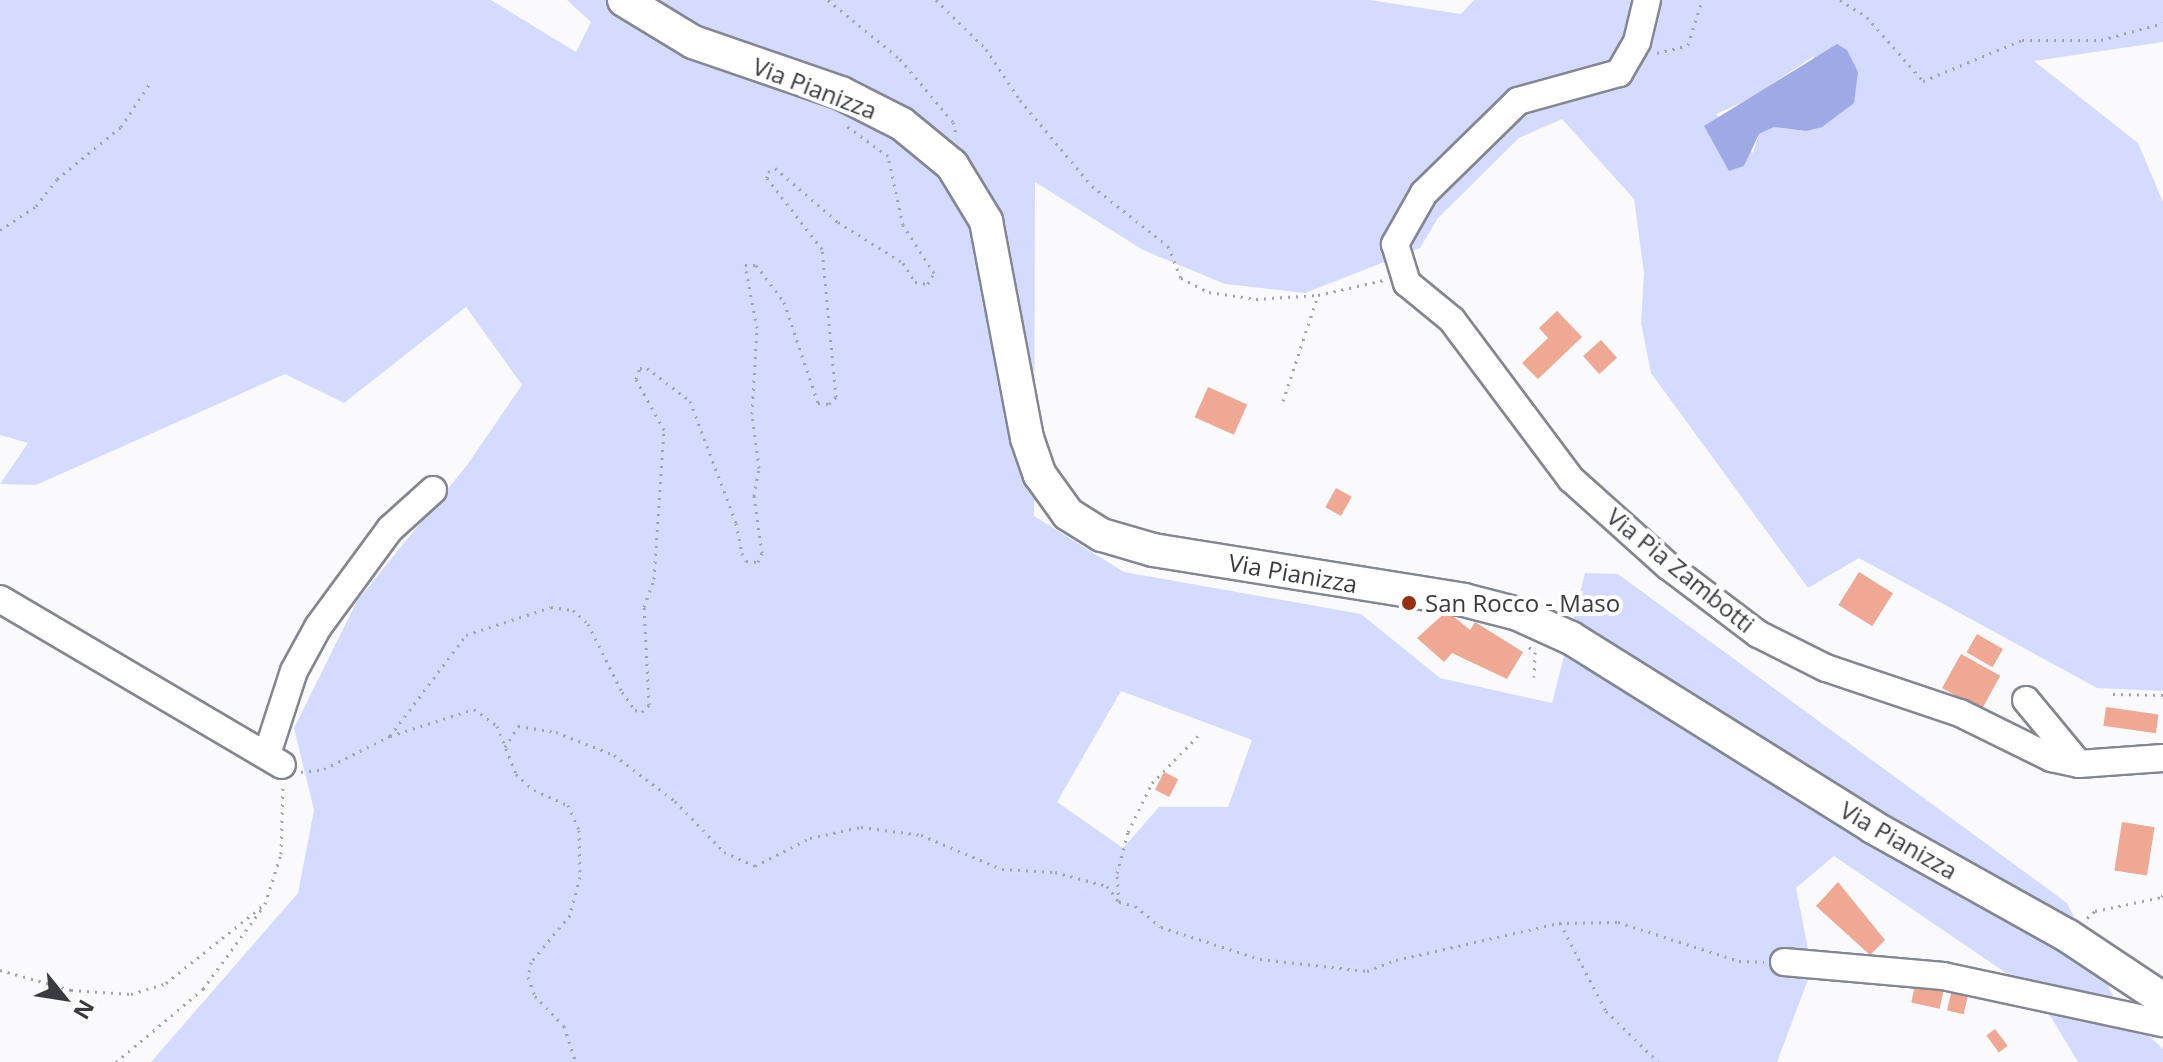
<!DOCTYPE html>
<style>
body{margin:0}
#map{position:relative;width:2163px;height:1062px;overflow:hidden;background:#fafafd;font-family:"Open Sans",sans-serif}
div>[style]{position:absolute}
.green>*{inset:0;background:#d4dbfe}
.water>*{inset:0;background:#9ea9e6}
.building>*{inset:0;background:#eea894;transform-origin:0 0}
.path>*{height:3px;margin-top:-1.5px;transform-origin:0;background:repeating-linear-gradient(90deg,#a3a4a8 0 2px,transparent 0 8px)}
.roads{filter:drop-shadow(2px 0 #848792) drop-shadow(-2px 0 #848792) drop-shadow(0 2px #848792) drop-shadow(0 -2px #848792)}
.minor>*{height:26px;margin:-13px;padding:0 13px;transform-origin:13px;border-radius:13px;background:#fff}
.major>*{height:32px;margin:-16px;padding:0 16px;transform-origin:16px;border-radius:16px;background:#fff}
.dots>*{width:22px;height:22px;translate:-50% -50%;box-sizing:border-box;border:4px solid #fff;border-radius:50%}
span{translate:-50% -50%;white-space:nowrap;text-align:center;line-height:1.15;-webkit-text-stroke:8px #fff;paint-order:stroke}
.street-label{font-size:24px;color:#3a3b40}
.poi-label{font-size:24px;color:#3a3b40}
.left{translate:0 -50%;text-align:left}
.north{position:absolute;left:24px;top:958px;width:80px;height:80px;-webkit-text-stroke:6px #fff;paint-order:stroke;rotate:120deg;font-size:22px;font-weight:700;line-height:32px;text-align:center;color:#3a3b40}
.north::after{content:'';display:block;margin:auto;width:28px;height:36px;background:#3a3b40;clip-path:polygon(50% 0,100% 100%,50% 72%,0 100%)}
</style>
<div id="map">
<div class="green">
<div style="clip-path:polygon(evenodd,0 0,491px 0,576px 52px,591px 22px,567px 0,1370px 0,1461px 14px,1474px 0,2163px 0,2163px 42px,2034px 61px,2138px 143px,2163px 202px,2163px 691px,2097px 688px,1859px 558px,1808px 588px,1651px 373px,1641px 323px,1644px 273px,1634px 199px,1562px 119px,1519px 138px,1438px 218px,1420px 248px,1305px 293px,1225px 284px,1143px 250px,1035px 182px,1034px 516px,1124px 572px,1361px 614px,1440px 678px,1552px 703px,1585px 573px,1618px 574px,2067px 903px,2119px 1008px,2163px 1049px,2163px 1062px,2078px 1062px,2037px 994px,1834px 856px,1796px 888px,1812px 969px,1777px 1062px,151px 1062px,298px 893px,314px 810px,294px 728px,357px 601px,467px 465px,522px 385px,466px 307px,344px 403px,285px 374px,36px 485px,0 484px,28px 443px,0 435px,0 0,1814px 56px,1806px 131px,1774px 127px,1759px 134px,1753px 153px,1716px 114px,1748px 100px,1814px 56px,0 0,1121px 691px,1252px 740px,1228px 807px,1159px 807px,1123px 848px,1057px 802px,1121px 691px)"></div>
</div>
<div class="water">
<div style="clip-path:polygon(1837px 44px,1847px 50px,1858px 72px,1854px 103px,1822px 127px,1806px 131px,1774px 127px,1759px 134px,1744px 166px,1729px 171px,1704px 126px)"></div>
</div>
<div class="building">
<div style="clip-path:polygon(1557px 311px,1582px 337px,1538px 379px,1522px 363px,1548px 338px,1539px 328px)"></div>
<div style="left:1601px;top:340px;width:24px;height:24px;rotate:48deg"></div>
<div style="left:1208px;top:387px;width:43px;height:33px;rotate:24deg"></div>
<div style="left:1336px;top:488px;width:18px;height:22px;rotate:29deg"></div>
<div style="left:1859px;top:572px;width:40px;height:39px;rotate:32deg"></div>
<div style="clip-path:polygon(1447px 611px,1470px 630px,1475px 622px,1523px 652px,1507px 679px,1452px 653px,1444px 662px,1417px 638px)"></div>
<div style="left:1977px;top:634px;width:30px;height:21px;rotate:30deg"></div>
<div style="left:1961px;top:654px;width:45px;height:39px;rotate:29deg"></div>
<div style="left:2106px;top:707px;width:53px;height:19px;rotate:8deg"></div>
<div style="left:1164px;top:772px;width:16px;height:20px;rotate:27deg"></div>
<div style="left:2122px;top:822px;width:33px;height:49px;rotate:9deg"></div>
<div style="clip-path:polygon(1838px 882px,1885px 940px,1870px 955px,1816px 906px)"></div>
<div style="left:1915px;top:985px;width:29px;height:18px;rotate:12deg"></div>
<div style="left:1952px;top:989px;width:17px;height:22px;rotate:13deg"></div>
<div style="left:1995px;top:1029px;width:21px;height:11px;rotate:53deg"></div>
</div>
<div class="path">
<div style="left:828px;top:0;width:93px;rotate:39.3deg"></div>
<div style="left:900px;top:59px;width:82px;rotate:49.9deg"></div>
<div style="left:953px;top:122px;width:16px;rotate:76deg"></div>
<div style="left:936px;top:0;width:70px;rotate:44.4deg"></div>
<div style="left:986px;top:49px;width:61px;rotate:56.3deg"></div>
<div style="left:1020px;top:100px;width:112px;rotate:50.1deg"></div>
<div style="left:1092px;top:186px;width:97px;rotate:38.3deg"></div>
<div style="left:1168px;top:246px;width:35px;rotate:68deg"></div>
<div style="left:1181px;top:278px;width:31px;rotate:27deg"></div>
<div style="left:1209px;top:292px;width:48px;rotate:8.5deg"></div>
<div style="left:1256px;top:299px;width:62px;rotate:-3.7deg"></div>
<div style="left:1318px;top:295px;width:68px;rotate:-12.8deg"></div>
<div style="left:1840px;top:0;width:32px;rotate:32deg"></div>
<div style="left:1867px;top:17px;width:85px;rotate:48.8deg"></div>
<div style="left:1923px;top:81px;width:107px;rotate:-22.5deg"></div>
<div style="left:2022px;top:40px;width:79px"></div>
<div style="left:2101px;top:40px;width:64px;rotate:-15.3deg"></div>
<div style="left:1657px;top:53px;width:32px;rotate:-14deg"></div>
<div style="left:1688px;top:45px;width:47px;rotate:-72.7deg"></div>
<div style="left:0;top:230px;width:43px;rotate:-33.7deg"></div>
<div style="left:36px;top:206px;width:34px;rotate:-52deg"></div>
<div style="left:57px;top:179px;width:82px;rotate:-39.1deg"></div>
<div style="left:121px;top:127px;width:53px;rotate:-56.6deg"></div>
<div style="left:1283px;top:401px;width:112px;rotate:-71.7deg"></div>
<div style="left:1529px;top:647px;width:8px;rotate:40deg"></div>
<div style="left:1535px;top:652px;width:25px;rotate:92deg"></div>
<div style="left:2113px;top:694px;width:50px;rotate:1.1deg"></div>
<div style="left:390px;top:736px;width:126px;rotate:-53deg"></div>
<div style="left:466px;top:635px;width:89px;rotate:-18.2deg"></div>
<div style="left:551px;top:607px;width:22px;rotate:8deg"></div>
<div style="left:573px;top:610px;width:21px;rotate:43deg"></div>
<div style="left:588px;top:624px;width:76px;rotate:63.4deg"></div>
<div style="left:622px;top:692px;width:22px;rotate:54deg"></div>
<div style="left:635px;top:710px;width:7px;rotate:16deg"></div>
<div style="left:642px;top:712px;width:10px;rotate:-45deg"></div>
<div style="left:649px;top:705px;width:98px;rotate:-92.9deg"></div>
<div style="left:644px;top:607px;width:30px;rotate:-70deg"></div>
<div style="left:654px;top:579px;width:149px;rotate:-86.2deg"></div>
<div style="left:664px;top:430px;width:58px;rotate:-118.8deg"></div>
<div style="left:636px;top:379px;width:12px;rotate:-70deg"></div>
<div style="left:640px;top:368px;width:7px"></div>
<div style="left:647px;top:368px;width:54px;rotate:37.5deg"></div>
<div style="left:690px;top:401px;width:130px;rotate:69.3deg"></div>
<div style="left:736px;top:523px;width:31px;rotate:79deg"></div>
<div style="left:742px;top:553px;width:9px;rotate:63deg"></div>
<div style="left:746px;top:561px;width:12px;rotate:5deg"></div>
<div style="left:758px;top:562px;width:10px;rotate:-66deg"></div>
<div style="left:762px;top:553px;width:58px;rotate:-98deg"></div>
<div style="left:754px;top:496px;width:28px;rotate:-80deg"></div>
<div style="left:759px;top:468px;width:54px;rotate:-97.4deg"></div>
<div style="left:752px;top:414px;width:86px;rotate:-86.7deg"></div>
<div style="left:757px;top:328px;width:64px;rotate:-100.8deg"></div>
<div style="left:745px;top:265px;width:11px"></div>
<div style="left:756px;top:265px;width:46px;rotate:52.9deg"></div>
<div style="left:784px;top:302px;width:107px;rotate:71.4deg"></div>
<div style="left:818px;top:403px;width:11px;rotate:5deg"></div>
<div style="left:829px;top:404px;width:10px;rotate:-45deg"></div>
<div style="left:836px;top:397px;width:149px;rotate:-95.4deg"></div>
<div style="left:822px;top:249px;width:90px;rotate:-127.8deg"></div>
<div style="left:767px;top:178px;width:6px;rotate:-81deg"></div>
<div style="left:768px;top:172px;width:8px;rotate:-30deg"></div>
<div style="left:775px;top:168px;width:83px;rotate:40.6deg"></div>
<div style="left:838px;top:222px;width:77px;rotate:32.2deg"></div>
<div style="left:903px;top:263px;width:22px;rotate:58deg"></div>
<div style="left:915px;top:282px;width:13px;rotate:9deg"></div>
<div style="left:928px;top:284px;width:13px;rotate:-61deg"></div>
<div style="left:934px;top:273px;width:57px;rotate:-122.9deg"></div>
<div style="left:903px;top:225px;width:71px;rotate:-102.3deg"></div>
<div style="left:888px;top:156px;width:54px;rotate:-144deg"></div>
<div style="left:505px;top:747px;width:25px;rotate:-58deg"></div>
<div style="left:518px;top:726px;width:38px;rotate:9deg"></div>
<div style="left:556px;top:732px;width:62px;rotate:21.6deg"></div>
<div style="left:614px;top:755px;width:76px;rotate:37deg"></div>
<div style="left:675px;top:801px;width:71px;rotate:46.1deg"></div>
<div style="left:724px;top:852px;width:34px;rotate:24deg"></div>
<div style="left:755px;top:866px;width:62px;rotate:-27deg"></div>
<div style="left:810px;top:838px;width:52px;rotate:-12.2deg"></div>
<div style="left:861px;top:827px;width:61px;rotate:7.6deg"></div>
<div style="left:921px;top:835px;width:88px;rotate:22.8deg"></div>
<div style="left:1002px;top:869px;width:53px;rotate:3.2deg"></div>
<div style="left:1055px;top:872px;width:54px;rotate:15.1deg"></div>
<div style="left:1107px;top:886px;width:20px;rotate:53deg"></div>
<div style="left:1119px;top:902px;width:16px;rotate:14deg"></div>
<div style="left:1135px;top:906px;width:33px;rotate:39deg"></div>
<div style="left:1161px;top:927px;width:104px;rotate:17.9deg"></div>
<div style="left:1260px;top:959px;width:108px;rotate:6.4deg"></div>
<div style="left:1367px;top:971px;width:31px;rotate:-21deg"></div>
<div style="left:1396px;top:960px;width:167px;rotate:-12.8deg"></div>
<div style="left:1559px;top:923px;width:59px;rotate:-1deg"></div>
<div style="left:1618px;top:922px;width:127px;rotate:17.9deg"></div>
<div style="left:1739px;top:961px;width:25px;rotate:2deg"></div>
<div style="left:301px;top:772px;width:23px;rotate:-7deg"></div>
<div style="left:324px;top:769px;width:74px;rotate:-26.6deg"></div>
<div style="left:390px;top:736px;width:88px;rotate:-17.8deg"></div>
<div style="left:474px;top:709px;width:29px;rotate:36deg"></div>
<div style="left:497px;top:726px;width:52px;rotate:68.4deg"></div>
<div style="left:516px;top:774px;width:24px;rotate:42deg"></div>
<div style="left:534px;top:790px;width:37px;rotate:24deg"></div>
<div style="left:568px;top:805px;width:27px;rotate:66deg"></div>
<div style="left:579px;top:830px;width:47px;rotate:88.8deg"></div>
<div style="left:580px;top:877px;width:39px;rotate:105deg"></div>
<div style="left:570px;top:915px;width:61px;rotate:129.7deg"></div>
<div style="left:531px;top:962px;width:15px;rotate:101deg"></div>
<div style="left:528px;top:977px;width:20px;rotate:70deg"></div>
<div style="left:535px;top:996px;width:42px;rotate:46deg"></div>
<div style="left:564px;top:1026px;width:38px;rotate:72deg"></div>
<div style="left:1119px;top:902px;width:29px;rotate:-94deg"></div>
<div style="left:1117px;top:873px;width:42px;rotate:-75deg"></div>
<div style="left:1128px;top:832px;width:55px;rotate:-63.9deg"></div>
<div style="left:1152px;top:783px;width:67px;rotate:-45.6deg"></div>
<div style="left:2087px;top:918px;width:11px;rotate:-41deg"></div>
<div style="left:2095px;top:911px;width:68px;rotate:-11.8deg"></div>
<div style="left:2162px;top:897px;width:4px;rotate:-76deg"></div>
<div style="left:1560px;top:923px;width:99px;rotate:62.4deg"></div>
<div style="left:1606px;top:1011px;width:73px;rotate:44.4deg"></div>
<div style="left:0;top:970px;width:74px;rotate:15.7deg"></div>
<div style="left:71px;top:990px;width:60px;rotate:3.8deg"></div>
<div style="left:131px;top:994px;width:37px;rotate:-17deg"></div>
<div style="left:166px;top:983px;width:127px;rotate:-38.6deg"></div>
<div style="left:265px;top:904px;width:52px;rotate:-72.3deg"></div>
<div style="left:281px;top:854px;width:70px;rotate:-88.4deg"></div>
<div style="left:116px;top:1062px;width:114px;rotate:-40deg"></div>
<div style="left:203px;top:989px;width:102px;rotate:-53.8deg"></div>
</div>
<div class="roads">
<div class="minor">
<div style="left:1647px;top:0;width:43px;rotate:103.4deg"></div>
<div style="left:1637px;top:42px;width:36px;rotate:120deg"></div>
<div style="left:1619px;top:73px;width:105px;rotate:164.5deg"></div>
<div style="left:1518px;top:101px;width:132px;rotate:135.6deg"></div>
<div style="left:1424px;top:193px;width:59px;rotate:119.6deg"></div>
<div style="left:1395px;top:244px;width:41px;rotate:72.9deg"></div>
<div style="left:1407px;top:283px;width:58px;rotate:39.4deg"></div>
<div style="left:1452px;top:320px;width:199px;rotate:53.2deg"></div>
<div style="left:1571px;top:479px;width:130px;rotate:41.9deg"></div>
<div style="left:1668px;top:566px;width:113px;rotate:37.1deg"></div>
<div style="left:1758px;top:634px;width:76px;rotate:26.6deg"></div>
<div style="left:1826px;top:668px;width:141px;rotate:18.6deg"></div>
<div style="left:1960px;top:713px;width:102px;rotate:26.3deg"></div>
<div style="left:2051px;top:758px;width:29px;rotate:12deg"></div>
<div style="left:2079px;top:764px;width:84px;rotate:-4.1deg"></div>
<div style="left:0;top:599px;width:327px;rotate:30.5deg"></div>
<div style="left:2026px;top:700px;width:83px;rotate:50.4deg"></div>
<div style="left:267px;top:754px;width:87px;rotate:-72deg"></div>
<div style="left:294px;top:671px;width:50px;rotate:-61.4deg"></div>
<div style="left:318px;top:627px;width:122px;rotate:-53.7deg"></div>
<div style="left:390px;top:529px;width:58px;rotate:-42.2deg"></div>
<div style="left:1784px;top:962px;width:160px;rotate:5deg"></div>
<div style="left:1943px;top:976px;width:225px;rotate:12.1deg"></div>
</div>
<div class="major">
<div style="left:624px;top:0;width:81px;rotate:31.3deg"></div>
<div style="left:693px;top:42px;width:157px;rotate:19deg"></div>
<div style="left:841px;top:93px;width:68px;rotate:26.9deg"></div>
<div style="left:902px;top:124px;width:65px;rotate:39.4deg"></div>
<div style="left:952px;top:165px;width:66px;rotate:58.7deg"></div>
<div style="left:986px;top:221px;width:221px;rotate:79.3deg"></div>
<div style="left:1027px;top:438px;width:39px;rotate:71deg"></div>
<div style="left:1040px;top:475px;width:48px;rotate:54.3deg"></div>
<div style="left:1068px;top:514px;width:40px;rotate:32deg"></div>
<div style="left:1102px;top:535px;width:53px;rotate:16.4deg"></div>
<div style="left:1153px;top:550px;width:315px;rotate:9.1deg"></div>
<div style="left:1464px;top:600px;width:56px;rotate:14.5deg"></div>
<div style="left:1518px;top:614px;width:58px;rotate:24.4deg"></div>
<div style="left:1571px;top:638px;width:356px;rotate:32deg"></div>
<div style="left:1873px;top:827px;width:223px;rotate:29.2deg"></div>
<div style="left:2068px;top:936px;width:114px;rotate:33.6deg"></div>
</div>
</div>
<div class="dots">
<div style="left:1409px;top:603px;background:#972f10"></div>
</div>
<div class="street-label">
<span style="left:815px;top:88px;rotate:21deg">Via Pianizza</span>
<span style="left:1681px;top:570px;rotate:39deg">Via Pia Zambotti</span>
<span style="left:1293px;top:573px;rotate:10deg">Via Pianizza</span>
<span style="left:1899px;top:840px;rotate:30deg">Via Pianizza</span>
</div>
<div class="poi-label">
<span class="left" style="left:1425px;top:603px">San Rocco - Maso</span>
</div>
<div class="north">N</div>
</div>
